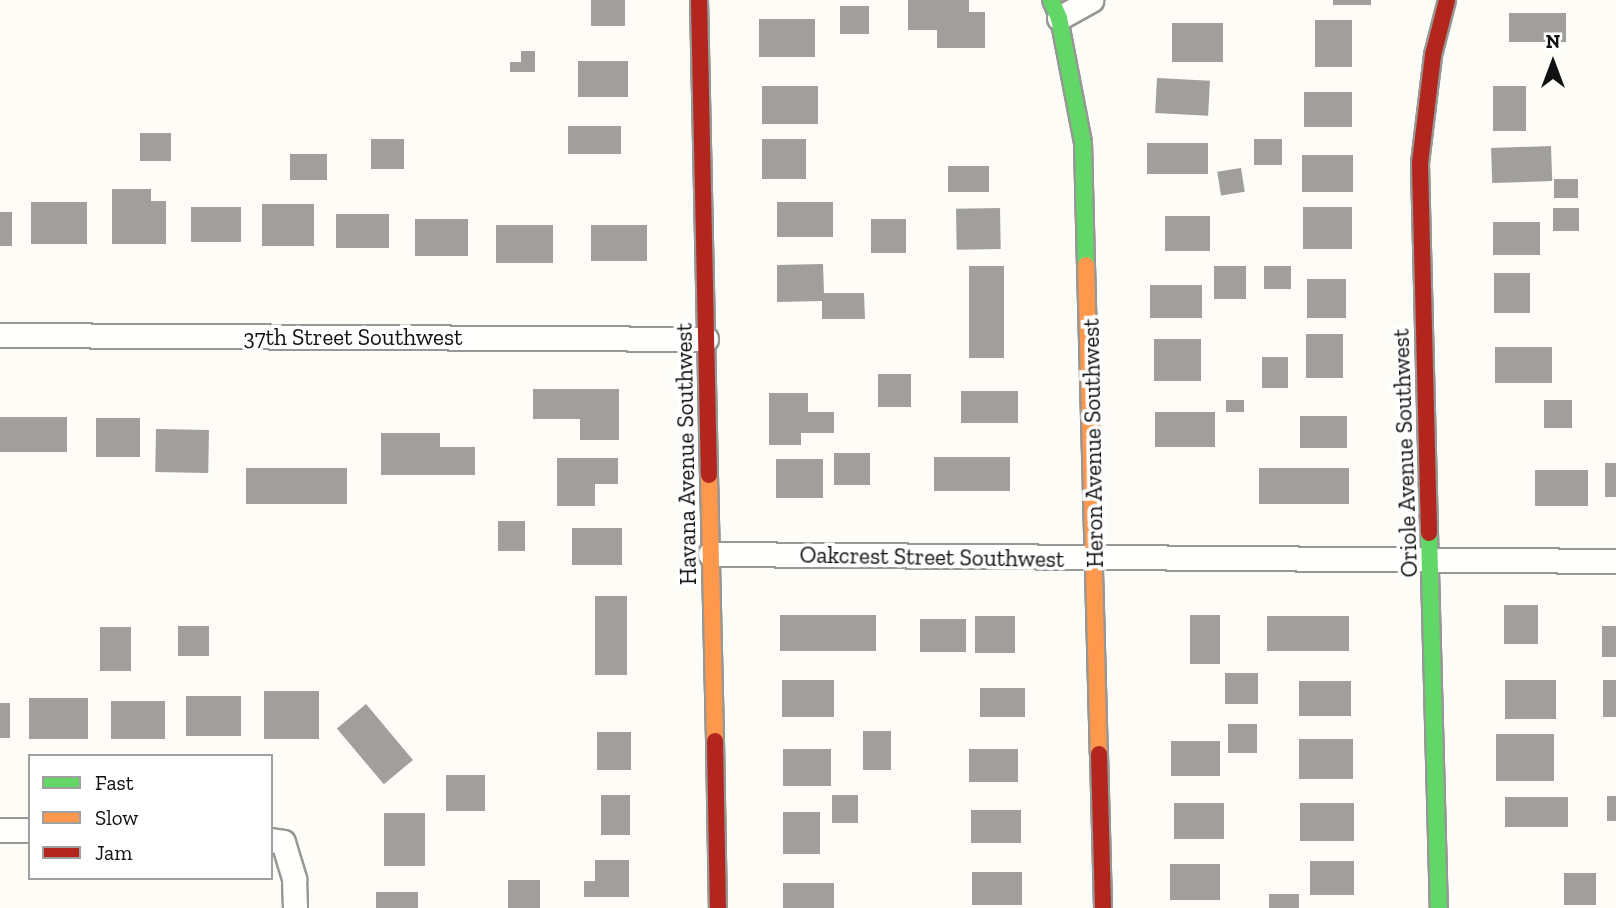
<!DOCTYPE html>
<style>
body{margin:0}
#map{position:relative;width:1616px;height:908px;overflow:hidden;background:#fdfcf7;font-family:"Zilla Slab",serif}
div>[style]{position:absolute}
.building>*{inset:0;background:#a19f9c;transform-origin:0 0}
.roads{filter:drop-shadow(2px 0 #979795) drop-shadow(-2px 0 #979795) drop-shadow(0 2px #979795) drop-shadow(0 -2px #979795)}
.street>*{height:23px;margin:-11.5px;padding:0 11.5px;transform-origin:11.5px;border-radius:11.5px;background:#fffffe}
.fast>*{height:16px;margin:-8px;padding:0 8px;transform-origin:8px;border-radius:8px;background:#63d668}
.slow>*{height:16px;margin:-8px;padding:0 8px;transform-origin:8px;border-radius:8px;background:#ff974d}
.jam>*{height:16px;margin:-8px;padding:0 8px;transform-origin:8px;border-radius:8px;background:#b3261e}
span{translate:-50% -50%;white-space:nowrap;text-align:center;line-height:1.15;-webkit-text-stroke:7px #fff;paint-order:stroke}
.street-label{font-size:23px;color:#111}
.legend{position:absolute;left:28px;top:754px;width:245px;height:126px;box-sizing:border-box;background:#fff;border:2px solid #a0a0a0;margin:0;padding:9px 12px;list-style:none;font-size:21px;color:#111}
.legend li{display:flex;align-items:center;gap:14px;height:35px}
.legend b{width:35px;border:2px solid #a0a0a0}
.north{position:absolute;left:1518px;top:28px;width:70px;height:70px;-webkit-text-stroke:5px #fff;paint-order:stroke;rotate:0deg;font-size:19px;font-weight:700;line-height:28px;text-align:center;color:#111}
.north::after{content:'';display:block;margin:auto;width:24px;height:32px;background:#111;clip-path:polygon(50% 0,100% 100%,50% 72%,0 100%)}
</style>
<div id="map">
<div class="building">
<div style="left:591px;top:0;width:34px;height:26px"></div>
<div style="clip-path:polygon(908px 0,969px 0,969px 12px,985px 12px,985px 48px,937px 48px,937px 30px,908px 30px)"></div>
<div style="left:1333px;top:0;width:38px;height:5px"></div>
<div style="left:840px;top:6px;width:29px;height:28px"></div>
<div style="left:1509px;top:13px;width:57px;height:29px"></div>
<div style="left:759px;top:19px;width:56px;height:38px"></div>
<div style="left:1315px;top:20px;width:37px;height:47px"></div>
<div style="left:1172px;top:23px;width:51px;height:39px"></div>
<div style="clip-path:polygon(521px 51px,535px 51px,535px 72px,510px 72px,510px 62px,521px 62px)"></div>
<div style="left:578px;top:61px;width:50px;height:36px"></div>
<div style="left:1157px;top:78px;width:53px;height:35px;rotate:3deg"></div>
<div style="left:762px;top:86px;width:56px;height:38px"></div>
<div style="left:1493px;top:86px;width:33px;height:45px"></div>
<div style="left:1304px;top:92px;width:48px;height:35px"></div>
<div style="left:568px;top:126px;width:53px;height:28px"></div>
<div style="left:140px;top:133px;width:31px;height:28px"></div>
<div style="left:371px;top:139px;width:33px;height:30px"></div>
<div style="left:762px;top:139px;width:44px;height:40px"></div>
<div style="left:1254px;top:139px;width:28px;height:26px"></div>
<div style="left:1147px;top:143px;width:61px;height:31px"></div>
<div style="left:1551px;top:146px;width:35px;height:60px;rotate:88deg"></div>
<div style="left:290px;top:154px;width:37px;height:26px"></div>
<div style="left:1302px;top:155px;width:51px;height:37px"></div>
<div style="left:948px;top:166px;width:41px;height:26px"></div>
<div style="left:1241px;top:168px;width:24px;height:24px;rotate:81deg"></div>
<div style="left:1578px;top:179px;width:19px;height:24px;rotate:90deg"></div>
<div style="clip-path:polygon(112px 189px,151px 189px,151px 201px,166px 201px,166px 244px,112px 244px)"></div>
<div style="left:31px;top:202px;width:56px;height:42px"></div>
<div style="left:777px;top:202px;width:56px;height:35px"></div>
<div style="left:262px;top:204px;width:52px;height:42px"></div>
<div style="left:191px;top:207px;width:50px;height:35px"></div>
<div style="left:1303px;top:207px;width:49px;height:42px"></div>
<div style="left:1000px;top:208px;width:41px;height:44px;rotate:89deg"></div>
<div style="left:1553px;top:208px;width:26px;height:23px"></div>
<div style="left:0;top:212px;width:12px;height:34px"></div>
<div style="left:336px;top:214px;width:53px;height:34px"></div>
<div style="left:1165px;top:216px;width:45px;height:35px"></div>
<div style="left:415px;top:219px;width:53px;height:37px"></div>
<div style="left:871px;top:219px;width:35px;height:34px"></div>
<div style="left:1493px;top:222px;width:47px;height:33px"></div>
<div style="left:496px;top:225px;width:57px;height:38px"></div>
<div style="left:591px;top:225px;width:56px;height:36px"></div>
<div style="clip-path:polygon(823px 264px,824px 293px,864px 293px,865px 319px,822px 319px,822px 301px,777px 302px,777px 265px)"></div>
<div style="left:969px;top:266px;width:35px;height:92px"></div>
<div style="left:1214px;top:266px;width:32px;height:33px"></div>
<div style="left:1264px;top:266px;width:27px;height:23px"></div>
<div style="left:1494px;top:273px;width:36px;height:40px"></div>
<div style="left:1307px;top:279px;width:39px;height:39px"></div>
<div style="left:1150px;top:285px;width:52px;height:33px"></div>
<div style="left:1306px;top:334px;width:37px;height:44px"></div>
<div style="left:1154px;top:339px;width:47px;height:42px"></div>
<div style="left:1495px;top:347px;width:57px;height:36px"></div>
<div style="left:1262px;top:357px;width:26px;height:31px"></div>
<div style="left:878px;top:374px;width:33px;height:33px"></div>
<div style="clip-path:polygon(533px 389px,619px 389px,619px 440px,580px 440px,580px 419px,533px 419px)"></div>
<div style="left:961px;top:391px;width:57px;height:32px"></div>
<div style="clip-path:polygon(769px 393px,808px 393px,808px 412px,834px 412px,834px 433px,801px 433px,801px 445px,769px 445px)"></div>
<div style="left:1226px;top:400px;width:18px;height:12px"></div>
<div style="left:1544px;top:400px;width:28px;height:28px"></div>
<div style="left:1155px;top:412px;width:60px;height:35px"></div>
<div style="left:1300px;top:416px;width:47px;height:32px"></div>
<div style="left:0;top:417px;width:67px;height:35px"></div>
<div style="left:96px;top:418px;width:44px;height:39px"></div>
<div style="left:156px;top:429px;width:53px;height:43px;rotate:1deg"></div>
<div style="clip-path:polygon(381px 433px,440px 433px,440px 447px,475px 447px,475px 475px,381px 475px)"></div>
<div style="left:834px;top:453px;width:36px;height:32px"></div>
<div style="left:934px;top:457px;width:76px;height:34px"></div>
<div style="clip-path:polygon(557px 458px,618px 458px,618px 484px,595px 484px,595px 506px,557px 506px)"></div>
<div style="left:776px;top:459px;width:47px;height:39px"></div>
<div style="left:1605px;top:463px;width:11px;height:34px"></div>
<div style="left:246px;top:468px;width:101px;height:36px"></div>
<div style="left:1259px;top:468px;width:90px;height:36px"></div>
<div style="left:1535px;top:470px;width:53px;height:36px"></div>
<div style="left:498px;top:521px;width:27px;height:30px"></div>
<div style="left:572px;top:528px;width:50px;height:37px"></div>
<div style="left:595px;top:596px;width:32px;height:79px"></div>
<div style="left:1504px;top:605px;width:34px;height:39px"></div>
<div style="left:780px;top:615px;width:96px;height:36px"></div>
<div style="left:1190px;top:615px;width:30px;height:49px"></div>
<div style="left:975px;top:616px;width:40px;height:37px"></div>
<div style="left:1267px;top:616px;width:82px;height:35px"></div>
<div style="left:920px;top:619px;width:46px;height:33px"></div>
<div style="left:178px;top:626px;width:31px;height:30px"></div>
<div style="left:1602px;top:626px;width:14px;height:31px"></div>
<div style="left:100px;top:627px;width:31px;height:44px"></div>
<div style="left:1225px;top:673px;width:33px;height:31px"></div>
<div style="left:782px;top:680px;width:52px;height:37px"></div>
<div style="left:1505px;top:680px;width:51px;height:39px"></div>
<div style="left:1603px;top:680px;width:13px;height:37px"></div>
<div style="left:1299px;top:681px;width:52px;height:35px"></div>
<div style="left:980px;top:688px;width:45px;height:29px"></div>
<div style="left:264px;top:691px;width:55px;height:48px"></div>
<div style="left:186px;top:696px;width:55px;height:40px"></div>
<div style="left:29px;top:698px;width:59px;height:41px"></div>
<div style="left:111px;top:701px;width:54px;height:38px"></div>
<div style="left:0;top:703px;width:10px;height:35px"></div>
<div style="left:366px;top:704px;width:73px;height:38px;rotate:50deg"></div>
<div style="left:1228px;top:724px;width:29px;height:29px"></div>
<div style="left:863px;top:731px;width:28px;height:39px"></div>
<div style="left:631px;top:732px;width:38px;height:34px;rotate:90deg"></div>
<div style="left:1496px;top:734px;width:58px;height:47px"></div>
<div style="left:1299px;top:739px;width:54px;height:40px"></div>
<div style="left:1171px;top:741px;width:49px;height:35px"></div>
<div style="left:783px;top:749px;width:48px;height:37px"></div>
<div style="left:969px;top:749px;width:49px;height:33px"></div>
<div style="left:446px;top:775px;width:39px;height:36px"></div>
<div style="left:601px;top:795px;width:29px;height:40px"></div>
<div style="left:832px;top:795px;width:26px;height:28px"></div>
<div style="left:1607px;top:796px;width:9px;height:25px"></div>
<div style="left:1505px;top:797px;width:63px;height:30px"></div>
<div style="left:1174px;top:803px;width:50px;height:36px"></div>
<div style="left:1300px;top:803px;width:54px;height:38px"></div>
<div style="left:971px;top:810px;width:50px;height:33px"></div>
<div style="left:783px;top:812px;width:37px;height:42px"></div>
<div style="left:384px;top:813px;width:41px;height:53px"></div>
<div style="clip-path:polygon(595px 860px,629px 860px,629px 897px,584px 897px,584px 881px,595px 881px)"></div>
<div style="left:1310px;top:861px;width:44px;height:34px"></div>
<div style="left:1170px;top:864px;width:50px;height:36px"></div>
<div style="left:972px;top:872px;width:50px;height:33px"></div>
<div style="left:1564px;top:873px;width:32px;height:32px"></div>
<div style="left:508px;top:880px;width:32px;height:28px"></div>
<div style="left:783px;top:883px;width:51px;height:25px"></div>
<div style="left:376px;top:892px;width:42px;height:16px"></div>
<div style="left:1269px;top:894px;width:30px;height:14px"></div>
</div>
<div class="roads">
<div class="street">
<div style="left:1059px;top:18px;width:37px;rotate:-29deg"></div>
<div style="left:0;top:335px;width:706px;rotate:0.32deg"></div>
<div style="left:710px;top:554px;width:906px;rotate:0.44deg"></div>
<div style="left:0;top:830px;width:30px"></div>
<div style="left:271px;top:840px;width:12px;rotate:9deg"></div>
<div style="left:283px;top:842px;width:39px;rotate:73deg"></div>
<div style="left:294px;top:879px;width:29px;rotate:88deg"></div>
</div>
<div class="fast">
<div style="left:1051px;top:0;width:20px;rotate:66deg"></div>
<div style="left:1059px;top:18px;width:127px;rotate:79.1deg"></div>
<div style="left:1083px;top:143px;width:122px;rotate:88.6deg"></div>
<div style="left:1429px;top:533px;width:375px;rotate:88.5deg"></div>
</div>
<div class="slow">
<div style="left:1086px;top:265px;width:489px;rotate:88.5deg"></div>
<div style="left:709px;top:475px;width:266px;rotate:88.7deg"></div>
</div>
<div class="jam">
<div style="left:699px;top:0;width:475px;rotate:88.8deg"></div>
<div style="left:1429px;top:533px;width:370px;rotate:-91.4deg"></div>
<div style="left:1420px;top:163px;width:109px;rotate:-83.1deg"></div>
<div style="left:1433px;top:55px;width:57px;rotate:-75.7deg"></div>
<div style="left:715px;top:741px;width:167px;rotate:89deg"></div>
<div style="left:1099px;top:754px;width:154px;rotate:88.5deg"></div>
</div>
</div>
<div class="street-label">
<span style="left:353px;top:337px">37th Street Southwest</span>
<span style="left:1093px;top:443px;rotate:-91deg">Heron Avenue Southwest</span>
<span style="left:1405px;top:453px;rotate:-92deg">Oriole Avenue Southwest</span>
<span style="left:686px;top:454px;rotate:-91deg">Havana Avenue Southwest</span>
<span style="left:932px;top:557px;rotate:1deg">Oakcrest Street Southwest</span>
</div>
<ul class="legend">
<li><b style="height:9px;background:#63d668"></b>Fast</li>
<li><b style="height:9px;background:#ff974d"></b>Slow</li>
<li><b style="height:9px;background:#b3261e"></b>Jam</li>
</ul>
<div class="north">N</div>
</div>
